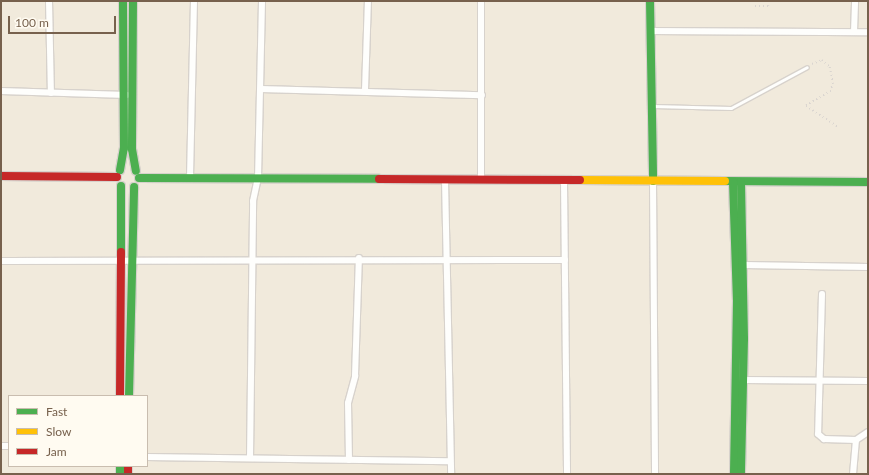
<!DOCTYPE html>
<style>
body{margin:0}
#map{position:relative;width:869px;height:475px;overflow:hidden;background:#f8f5ee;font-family:Lato,sans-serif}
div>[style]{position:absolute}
.residential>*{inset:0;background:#f1eadc}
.path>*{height:1.5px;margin-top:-0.75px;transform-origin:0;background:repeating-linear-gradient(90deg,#dad5d0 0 1px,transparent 0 4px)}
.roads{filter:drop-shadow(1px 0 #d7d2cc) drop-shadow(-1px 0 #d7d2cc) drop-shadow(0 1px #d7d2cc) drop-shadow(0 -1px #d7d2cc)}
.lane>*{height:3px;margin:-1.5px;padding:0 1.5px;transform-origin:1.5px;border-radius:1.5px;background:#fefefc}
.street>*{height:6px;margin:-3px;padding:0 3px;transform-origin:3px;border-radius:3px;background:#fefefc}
.fast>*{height:8px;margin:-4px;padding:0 4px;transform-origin:4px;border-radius:4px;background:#4caf50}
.slow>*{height:8px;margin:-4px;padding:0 4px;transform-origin:4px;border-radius:4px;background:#ffc107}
.jam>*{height:8px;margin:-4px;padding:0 4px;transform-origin:4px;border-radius:4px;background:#c62828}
span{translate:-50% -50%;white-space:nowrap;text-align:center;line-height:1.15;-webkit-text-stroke:3.5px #fffbf1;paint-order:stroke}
.frame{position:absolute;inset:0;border:2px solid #77614d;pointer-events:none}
.legend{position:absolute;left:8px;top:395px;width:140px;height:72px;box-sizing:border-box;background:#fffbf1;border:1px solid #c9bdaf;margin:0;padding:5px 7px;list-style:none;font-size:12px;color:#77614d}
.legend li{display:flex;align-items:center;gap:8px;height:20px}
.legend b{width:20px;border:1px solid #c9bdaf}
.scale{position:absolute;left:8px;top:16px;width:108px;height:18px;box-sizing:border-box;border:2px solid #77614d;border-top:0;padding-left:5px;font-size:12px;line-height:14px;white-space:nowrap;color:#77614d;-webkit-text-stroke:3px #fffbf1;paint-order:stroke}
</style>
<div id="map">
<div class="residential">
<div style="clip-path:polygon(evenodd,1px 1px,868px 1px,868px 474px,1px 474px,1px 1px,9px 396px,147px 396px,147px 466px,9px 466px,9px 396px)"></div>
</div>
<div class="path">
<div style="left:755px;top:6px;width:13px"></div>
<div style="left:768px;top:6px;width:5px;rotate:-90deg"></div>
<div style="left:812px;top:64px;width:11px;rotate:-22deg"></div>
<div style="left:822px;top:60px;width:11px;rotate:41deg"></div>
<div style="left:830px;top:67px;width:16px;rotate:79deg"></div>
<div style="left:833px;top:83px;width:8px;rotate:104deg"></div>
<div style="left:831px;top:91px;width:29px;rotate:149deg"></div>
<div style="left:806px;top:106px;width:38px;rotate:33deg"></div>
</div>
<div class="roads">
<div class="lane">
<div style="left:653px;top:106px;width:78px;rotate:1.5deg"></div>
<div style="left:731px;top:108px;width:86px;rotate:-28.3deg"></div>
</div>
<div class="street">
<div style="left:49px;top:1px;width:92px;rotate:88.8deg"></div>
<div style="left:481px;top:1px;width:179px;rotate:90deg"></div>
<div style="left:650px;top:31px;width:218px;rotate:0.3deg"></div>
<div style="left:854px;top:32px;width:31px;rotate:-88deg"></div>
<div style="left:261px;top:89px;width:221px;rotate:1.6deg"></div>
<div style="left:365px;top:90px;width:89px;rotate:-88.1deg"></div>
<div style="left:1px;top:91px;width:126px;rotate:1.8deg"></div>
<div style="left:190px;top:177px;width:176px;rotate:-88.7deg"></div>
<div style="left:445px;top:180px;width:294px;rotate:88.8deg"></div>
<div style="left:653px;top:181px;width:293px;rotate:89.6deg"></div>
<div style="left:564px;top:182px;width:292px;rotate:89.4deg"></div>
<div style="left:1px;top:261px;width:564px;rotate:-0.1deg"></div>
<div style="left:744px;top:265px;width:124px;rotate:0.9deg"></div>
<div style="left:822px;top:294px;width:140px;rotate:91.6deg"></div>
<div style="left:818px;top:434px;width:8px;rotate:40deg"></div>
<div style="left:824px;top:439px;width:32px;rotate:2deg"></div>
<div style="left:744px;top:380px;width:124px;rotate:0.5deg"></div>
<div style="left:1px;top:446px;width:8px"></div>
<div style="left:147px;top:457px;width:303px;rotate:0.8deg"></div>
<div style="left:250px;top:458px;width:257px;rotate:-89.3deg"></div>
<div style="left:253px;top:201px;width:24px;rotate:-78deg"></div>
<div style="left:258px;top:178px;width:177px;rotate:-88.7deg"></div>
<div style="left:349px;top:460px;width:57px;rotate:-91deg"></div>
<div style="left:348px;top:403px;width:28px;rotate:-75deg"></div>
<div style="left:355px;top:376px;width:118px;rotate:-88.1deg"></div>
<div style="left:853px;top:474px;width:34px;rotate:-85deg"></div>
<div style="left:856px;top:440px;width:14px;rotate:-34deg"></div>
</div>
<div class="fast">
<div style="left:133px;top:1px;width:148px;rotate:90.4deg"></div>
<div style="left:132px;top:149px;width:22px;rotate:80deg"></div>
<div style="left:650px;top:1px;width:180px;rotate:89deg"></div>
<div style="left:120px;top:170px;width:22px;rotate:-80deg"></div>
<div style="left:124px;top:148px;width:147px;rotate:-90.4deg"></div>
<div style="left:139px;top:178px;width:240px;rotate:0.2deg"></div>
<div style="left:725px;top:181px;width:143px;rotate:0.4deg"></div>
<div style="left:733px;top:182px;width:118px;rotate:88.1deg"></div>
<div style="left:737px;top:300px;width:174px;rotate:91deg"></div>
<div style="left:741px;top:182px;width:157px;rotate:88.9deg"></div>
<div style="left:744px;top:339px;width:135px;rotate:91.3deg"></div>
<div style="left:121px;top:252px;width:66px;rotate:-90deg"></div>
<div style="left:129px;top:396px;width:209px;rotate:-88.6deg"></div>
<div style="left:120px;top:466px;width:8px;rotate:90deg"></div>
</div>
<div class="slow">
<div style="left:580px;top:180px;width:145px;rotate:0.4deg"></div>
</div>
<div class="jam">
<div style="left:1px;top:176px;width:116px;rotate:0.5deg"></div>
<div style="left:379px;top:179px;width:201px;rotate:0.3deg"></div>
<div style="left:120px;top:396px;width:144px;rotate:-89.6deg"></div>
<div style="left:128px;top:466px;width:8px;rotate:90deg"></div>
</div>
</div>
<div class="frame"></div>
<ul class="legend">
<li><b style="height:5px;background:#4caf50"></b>Fast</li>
<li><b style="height:5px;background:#ffc107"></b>Slow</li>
<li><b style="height:5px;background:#c62828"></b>Jam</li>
</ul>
<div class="scale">100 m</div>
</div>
